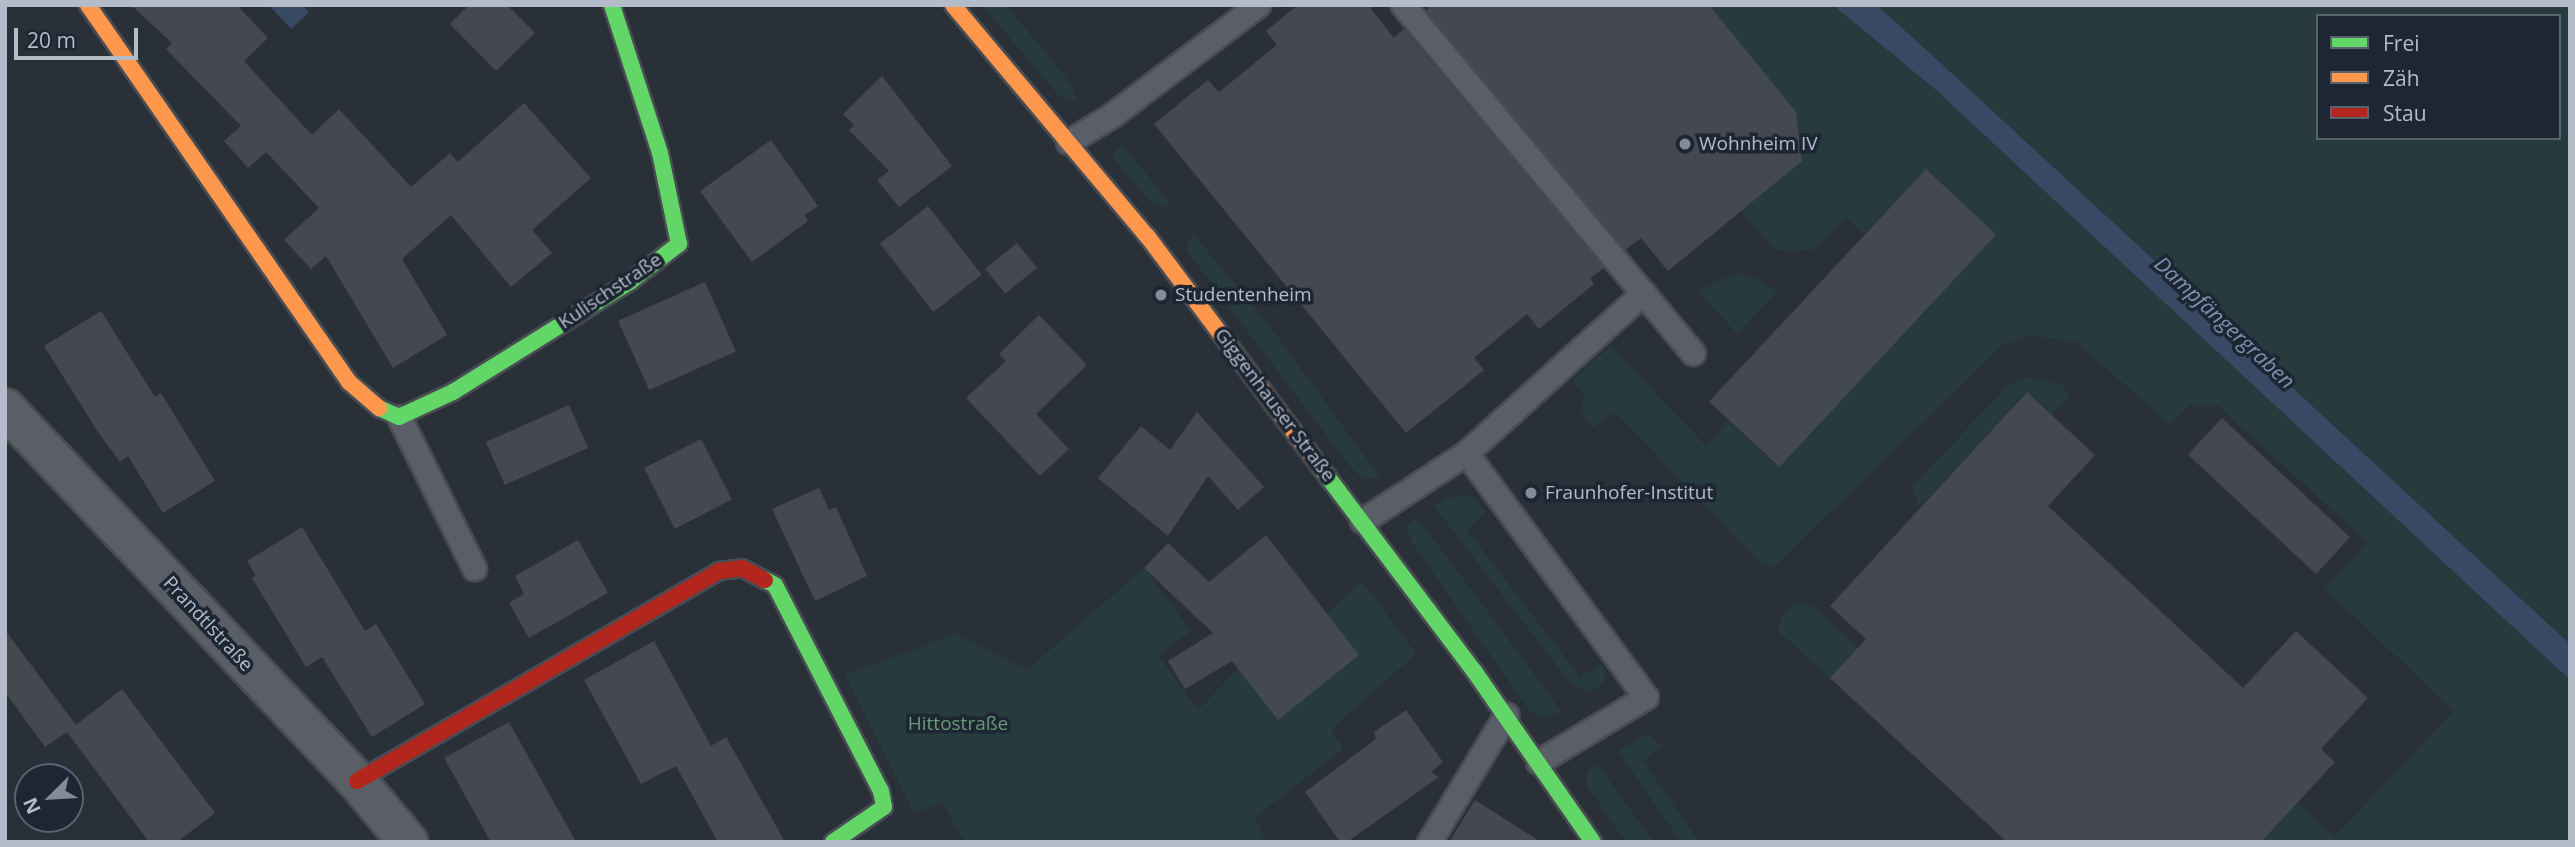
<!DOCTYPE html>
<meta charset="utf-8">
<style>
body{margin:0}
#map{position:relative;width:2575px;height:847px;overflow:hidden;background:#2a3038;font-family:"Open Sans",sans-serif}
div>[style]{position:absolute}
.green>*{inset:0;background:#273a3e}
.water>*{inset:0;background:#384963}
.building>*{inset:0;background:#444950;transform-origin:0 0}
.roads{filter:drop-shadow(2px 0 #484c53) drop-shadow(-2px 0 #484c53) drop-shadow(0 2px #484c53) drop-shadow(0 -2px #484c53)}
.lane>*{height:23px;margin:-11.5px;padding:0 11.5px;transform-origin:11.5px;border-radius:11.5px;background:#5a5e66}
.street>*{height:38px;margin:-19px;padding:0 19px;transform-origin:19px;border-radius:19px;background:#5a5e66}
.fast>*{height:16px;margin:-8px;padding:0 8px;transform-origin:8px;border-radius:8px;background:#63d668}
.slow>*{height:16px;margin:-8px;padding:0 8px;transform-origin:8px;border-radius:8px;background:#ff974d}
.jam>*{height:16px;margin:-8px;padding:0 8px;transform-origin:8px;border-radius:8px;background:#b3261e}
.dots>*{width:19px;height:19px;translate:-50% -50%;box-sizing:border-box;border:4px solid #1d2633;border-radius:50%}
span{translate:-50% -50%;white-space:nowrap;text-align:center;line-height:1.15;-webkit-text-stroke:7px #1d2633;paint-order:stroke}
.poi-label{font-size:19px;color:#b4bcc9}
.left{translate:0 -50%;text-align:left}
.street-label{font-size:19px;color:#b4bcc9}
.park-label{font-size:19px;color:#6b9a76}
.water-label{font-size:21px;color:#7c92b1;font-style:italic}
.frame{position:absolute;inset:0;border:7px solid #b4bcc9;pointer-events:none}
.legend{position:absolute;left:2316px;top:14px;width:245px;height:126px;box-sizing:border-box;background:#1d2633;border:2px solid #59626f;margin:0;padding:9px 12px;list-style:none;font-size:21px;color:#b4bcc9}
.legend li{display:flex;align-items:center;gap:14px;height:35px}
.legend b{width:35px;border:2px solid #59626f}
.north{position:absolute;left:14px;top:763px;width:70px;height:70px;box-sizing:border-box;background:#1d2633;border:2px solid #59626f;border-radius:50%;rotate:246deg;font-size:19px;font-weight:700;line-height:28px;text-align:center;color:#b4bcc9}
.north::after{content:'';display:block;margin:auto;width:24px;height:32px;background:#848b96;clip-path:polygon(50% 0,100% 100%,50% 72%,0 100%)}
.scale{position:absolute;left:14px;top:28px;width:124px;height:32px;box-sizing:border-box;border:4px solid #b4bcc9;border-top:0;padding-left:9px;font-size:21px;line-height:24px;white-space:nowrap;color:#b4bcc9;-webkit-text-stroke:5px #1d2633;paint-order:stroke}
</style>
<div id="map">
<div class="green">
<div style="clip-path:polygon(982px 5px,1006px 5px,1065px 76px,1079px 102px,1059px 96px)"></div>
<div style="clip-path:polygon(1709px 5px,1833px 5px,1936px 90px,2570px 680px,2570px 842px,2261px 842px,2297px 803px,2334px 837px,2454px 711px,2325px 589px,2368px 542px,2217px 405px,2189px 405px,2170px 424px,2077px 343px,2031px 335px,2002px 345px,1775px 566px,1760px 562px,1614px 411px,1592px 428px,1580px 410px,1584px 396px,1572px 380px,1611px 346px,1706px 446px,1729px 421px,1775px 465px,1996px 235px,1926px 169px,1864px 234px,1846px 218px,1815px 249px,1788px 252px,1775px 249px,1740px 211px)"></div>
<div style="clip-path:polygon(evenodd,1878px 5px,2570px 5px,2570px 644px,1933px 56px,1878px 5px,2318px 16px,2559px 16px,2559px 138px,2318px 138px,2318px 16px)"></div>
<div style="clip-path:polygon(1123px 145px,1171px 204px,1164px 208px,1149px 201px,1114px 159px,1114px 152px)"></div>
<div style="clip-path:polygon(1193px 233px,1277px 336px,1380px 477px,1363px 479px,1349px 465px,1186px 250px)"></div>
<div style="clip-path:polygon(1735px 274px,1755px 278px,1778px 291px,1737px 334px,1698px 290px)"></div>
<div style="clip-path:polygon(2025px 377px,2062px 385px,2070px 395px,2051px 414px,2026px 392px,1920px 507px,1912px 487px,2006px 387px)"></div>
<div style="clip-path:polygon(1466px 496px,1476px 499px,1485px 514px,1467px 530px,1580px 677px,1601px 665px,1606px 672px,1603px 683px,1589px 694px,1568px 680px,1433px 505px,1448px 497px)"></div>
<div style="clip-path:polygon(1415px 518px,1433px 538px,1562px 712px,1541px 719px,1529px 710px,1411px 541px,1406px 527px)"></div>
<div style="clip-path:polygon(1144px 568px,1191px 631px,1158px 655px,1198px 710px,1251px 656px,1274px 687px,1261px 698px,1278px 720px,1358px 655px,1326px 615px,1362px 581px,1416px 654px,1331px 729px,1343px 749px,1254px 818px,1266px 842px,965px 842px,942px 802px,914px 813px,845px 675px,956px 634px,1027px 670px)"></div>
<div style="clip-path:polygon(1797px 603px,1812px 605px,1858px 648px,1830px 678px,1778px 631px,1782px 615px)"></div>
<div style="clip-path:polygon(1648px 734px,1662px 747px,1643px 761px,1699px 842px,1681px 842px,1618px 751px)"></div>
<div style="clip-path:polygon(1595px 765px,1598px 765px,1654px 842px,1626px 842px,1587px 786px,1587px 772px)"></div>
</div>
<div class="water">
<div style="clip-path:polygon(269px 5px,303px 5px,309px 12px,291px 29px)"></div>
<div style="clip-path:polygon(1833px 5px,1877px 5px,1933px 56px,2570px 644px,2570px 680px,1936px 90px)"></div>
</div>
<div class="building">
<div style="clip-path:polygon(131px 5px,237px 5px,268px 38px,244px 61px,312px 135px,339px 109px,411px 187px,450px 153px,458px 162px,524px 103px,591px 178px,532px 230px,552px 253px,511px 287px,451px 215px,402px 259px,447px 335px,393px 368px,326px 256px,311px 269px,284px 240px,319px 208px,266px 152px,248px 168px,224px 141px,241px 126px,166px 49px,172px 43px)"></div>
<div style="clip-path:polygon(469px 5px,507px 5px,535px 33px,496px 71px,450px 24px)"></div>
<div style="clip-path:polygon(1298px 5px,1368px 5px,1394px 38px,1404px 29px,1604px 268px,1590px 278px,1594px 284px,1539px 329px,1527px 314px,1474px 358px,1484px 370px,1406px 433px,1154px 124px,1208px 80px,1219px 92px,1277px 45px,1266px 31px)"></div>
<div style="clip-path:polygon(1432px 5px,1709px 5px,1796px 112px,1802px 161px,1668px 271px,1641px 238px,1625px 250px,1426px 11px)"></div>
<div style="clip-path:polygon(882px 76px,952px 166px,899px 207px,877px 180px,889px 171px,849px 130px,854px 125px,843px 114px)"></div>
<div style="clip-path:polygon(771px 140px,818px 206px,805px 215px,808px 221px,752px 262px,700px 191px)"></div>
<div style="left:1926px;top:169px;width:96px;height:318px;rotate:43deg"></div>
<div style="left:928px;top:206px;width:87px;height:61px;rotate:52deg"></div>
<div style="left:1017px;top:243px;width:32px;height:41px;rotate:51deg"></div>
<div style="left:705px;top:282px;width:76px;height:95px;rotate:66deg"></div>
<div style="clip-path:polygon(101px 311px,155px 397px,161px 393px,215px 481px,163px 513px,128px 456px,120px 462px,98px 432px,44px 346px)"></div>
<div style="clip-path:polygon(1039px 315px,1087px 365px,1036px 414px,1069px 449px,1040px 476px,966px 398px,1006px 361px,999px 354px)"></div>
<div style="clip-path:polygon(2027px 392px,2095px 455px,2048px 506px,2243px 688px,2296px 631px,2368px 698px,2321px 749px,2335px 762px,2261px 842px,2007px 842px,1830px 678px,1866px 639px,1830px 606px)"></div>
<div style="left:569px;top:405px;width:47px;height:91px;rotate:66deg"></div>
<div style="clip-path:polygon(1197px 412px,1264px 487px,1238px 510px,1208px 476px,1168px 536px,1098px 478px,1141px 426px,1170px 450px)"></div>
<div style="left:2222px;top:418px;width:175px;height:50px;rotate:43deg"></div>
<div style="left:701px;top:439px;width:68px;height:64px;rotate:63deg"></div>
<div style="clip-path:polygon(819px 488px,829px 510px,836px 507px,867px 576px,815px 601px,772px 509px)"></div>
<div style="clip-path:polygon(302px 527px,365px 631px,376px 624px,425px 704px,372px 737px,322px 657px,306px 667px,252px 578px,256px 576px,247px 561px)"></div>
<div style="clip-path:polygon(1266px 535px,1359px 655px,1278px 720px,1232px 661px,1185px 689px,1168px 661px,1213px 633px,1144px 568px,1168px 543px,1209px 582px)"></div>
<div style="clip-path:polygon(578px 540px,608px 593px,529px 638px,509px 603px,524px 594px,515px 576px)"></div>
<div style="clip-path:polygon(5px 630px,76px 725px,122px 689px,215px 813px,177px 842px,149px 842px,67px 732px,45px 747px,5px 692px)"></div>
<div style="clip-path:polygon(654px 641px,711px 746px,726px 737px,785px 842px,718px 842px,676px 766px,641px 784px,584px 680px)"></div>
<div style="clip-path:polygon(1406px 710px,1443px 762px,1431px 772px,1439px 777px,1347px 842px,1340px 842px,1305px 792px,1376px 739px,1374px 732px)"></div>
<div style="clip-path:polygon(509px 722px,576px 842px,491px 842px,444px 758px)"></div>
<div style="clip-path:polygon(1475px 800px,1541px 842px,1449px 842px)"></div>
</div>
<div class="roads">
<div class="lane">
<div style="left:1403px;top:5px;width:453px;rotate:50.2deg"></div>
<div style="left:1068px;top:142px;width:52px;rotate:-31.5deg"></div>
<div style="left:1112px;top:115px;width:183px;rotate:-37deg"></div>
<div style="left:399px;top:417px;width:169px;rotate:63.6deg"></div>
<div style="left:1466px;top:453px;width:303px;rotate:53.6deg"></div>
<div style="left:1646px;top:697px;width:126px;rotate:149deg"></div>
<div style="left:1362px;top:521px;width:124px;rotate:-33.2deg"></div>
<div style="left:1466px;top:453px;width:239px;rotate:-42.1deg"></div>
<div style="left:1429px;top:842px;width:149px;rotate:-58.8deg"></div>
</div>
<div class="street">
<div style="left:5px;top:408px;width:513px;rotate:46.66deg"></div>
<div style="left:357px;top:781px;width:80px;rotate:50.1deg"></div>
</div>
<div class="fast">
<div style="left:379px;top:408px;width:22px;rotate:24deg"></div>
<div style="left:399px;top:417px;width:60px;rotate:-24.8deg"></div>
<div style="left:453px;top:392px;width:210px;rotate:-31.9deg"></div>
<div style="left:631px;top:281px;width:61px;rotate:-37.6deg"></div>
<div style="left:679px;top:244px;width:93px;rotate:-101.8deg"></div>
<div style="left:660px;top:153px;width:156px;rotate:-108deg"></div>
<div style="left:1321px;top:468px;width:254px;rotate:53deg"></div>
<div style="left:1474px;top:671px;width:208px;rotate:55.2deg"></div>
<div style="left:765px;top:580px;width:11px;rotate:27deg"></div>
<div style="left:775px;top:585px;width:232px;rotate:62.8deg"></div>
<div style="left:881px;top:791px;width:16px;rotate:79deg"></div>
<div style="left:884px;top:807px;width:62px;rotate:145.5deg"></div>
</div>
<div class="slow">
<div style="left:88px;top:5px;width:459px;rotate:55.3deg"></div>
<div style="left:349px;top:382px;width:40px;rotate:41deg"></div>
<div style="left:953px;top:5px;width:303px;rotate:50deg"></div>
<div style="left:1148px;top:237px;width:289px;rotate:53.2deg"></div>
</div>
<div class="jam">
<div style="left:357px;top:781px;width:419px;rotate:-30.1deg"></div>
<div style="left:719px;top:571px;width:23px;rotate:-7deg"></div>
<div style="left:742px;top:568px;width:26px;rotate:28deg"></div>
</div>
</div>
<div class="dots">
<div style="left:1685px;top:144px;background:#848b96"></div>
<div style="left:1161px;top:295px;background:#848b96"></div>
<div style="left:1531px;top:493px;background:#848b96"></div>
</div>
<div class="poi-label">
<span class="left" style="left:1699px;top:144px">Wohnheim IV</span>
<span class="left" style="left:1175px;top:295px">Studentenheim</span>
<span class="left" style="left:1545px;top:493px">Fraunhofer-Institut</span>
</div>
<div class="street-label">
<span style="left:610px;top:291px;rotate:-34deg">Kulischstraße</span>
<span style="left:1275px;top:405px;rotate:53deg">Giggenhauser Straße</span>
<span style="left:208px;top:624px;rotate:47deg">Prandtlstraße</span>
</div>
<div class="park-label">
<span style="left:958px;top:724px">Hittostraße</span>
</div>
<div class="water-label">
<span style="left:2225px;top:322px;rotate:43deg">Dampfängergraben</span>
</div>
<div class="frame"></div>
<ul class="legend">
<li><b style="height:9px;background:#63d668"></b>Frei</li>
<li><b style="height:9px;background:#ff974d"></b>Zäh</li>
<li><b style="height:9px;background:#b3261e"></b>Stau</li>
</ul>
<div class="north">N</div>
<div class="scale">20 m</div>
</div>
